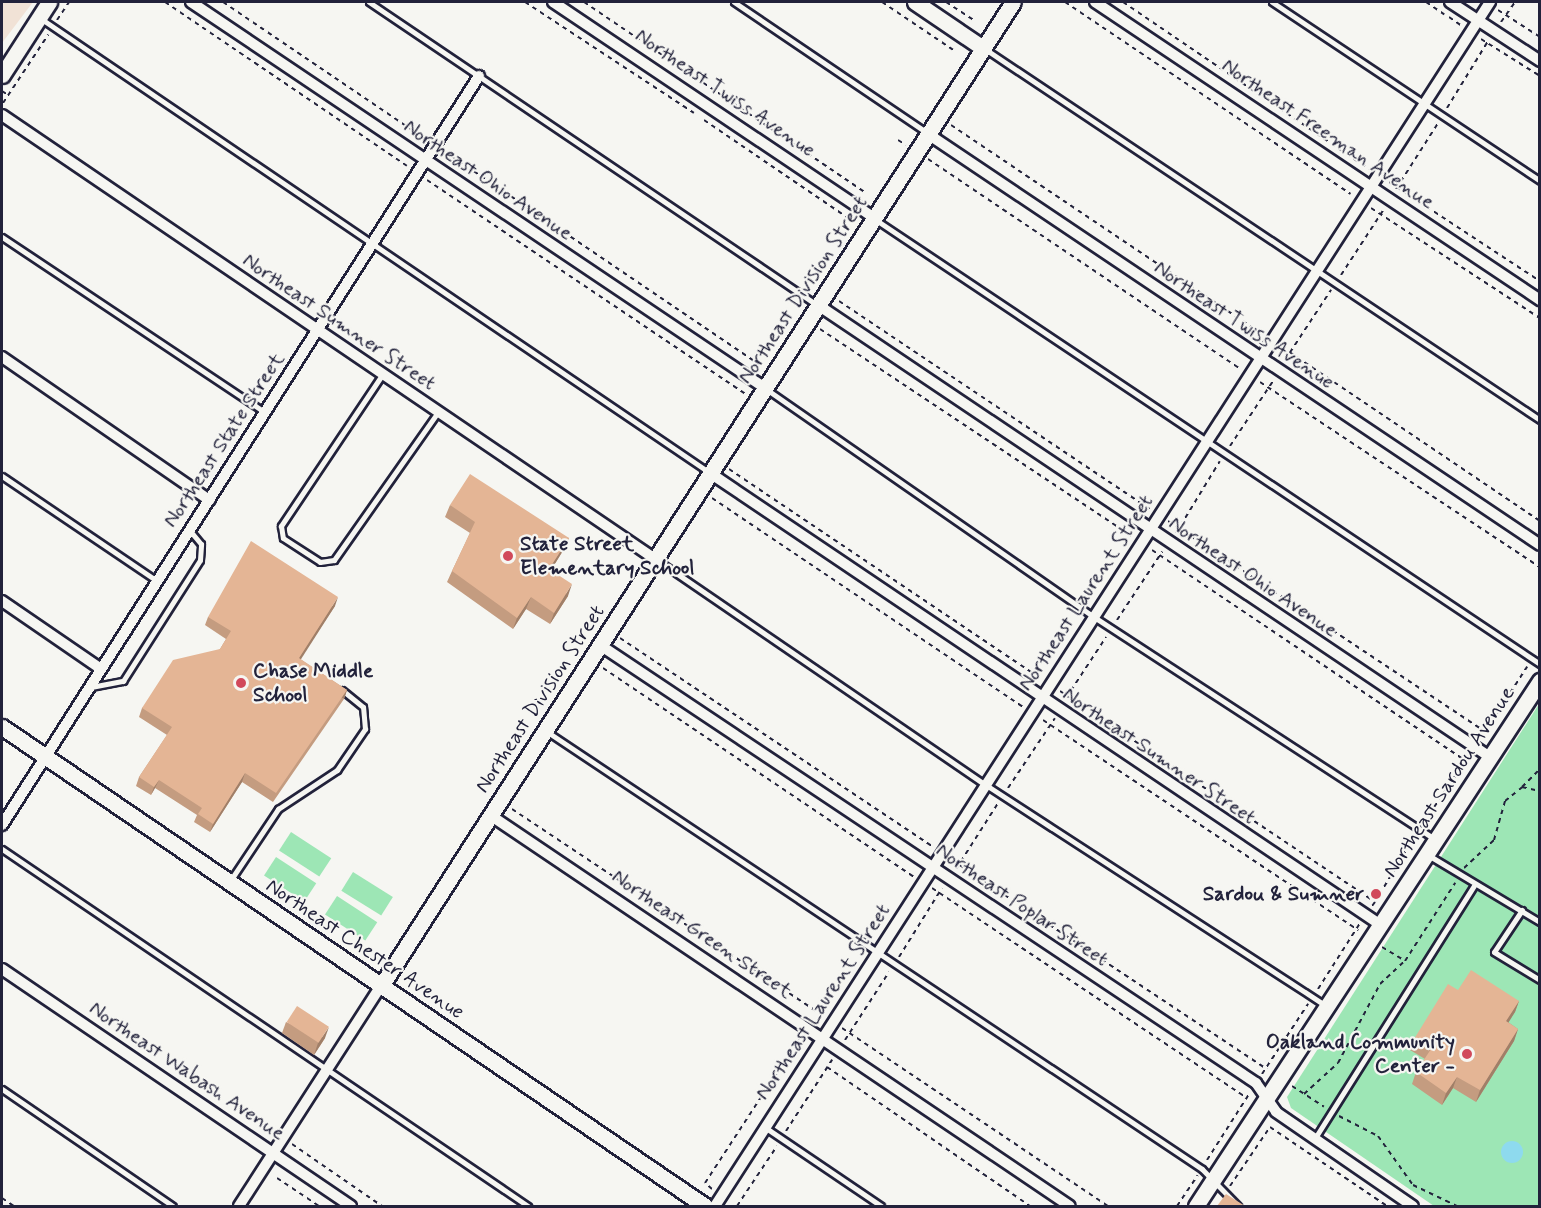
<!DOCTYPE html>
<style>
body{margin:0}
#map{position:relative;width:1541px;height:1208px;overflow:hidden;background:#f6f6f2;font-family:Mynerve,sans-serif}
div>[style]{position:absolute}
.built>*{inset:0;background:#f1e2d6}
.green>*{inset:0;background:#9de6b5;transform-origin:0 0}
.water>*{inset:0;background:#8edaee}
.round{border-radius:50%}
.path>*{height:2px;margin-top:-1px;transform-origin:0;background:repeating-linear-gradient(90deg,#22223b 0 4.5px,transparent 0 9px)}
.roads{filter:drop-shadow(2px 0 #22223b) drop-shadow(-2px 0 #22223b) drop-shadow(0 2px #22223b) drop-shadow(0 -2px #22223b)}
.lane>*{height:5px;margin:-2.5px;padding:0 2.5px;transform-origin:2.5px;border-radius:2.5px;background:#f6f6f2}
.street>*{height:10px;margin:-5px;padding:0 5px;transform-origin:5px;border-radius:5px;background:#f6f6f2}
.secondary>*{height:15px;margin:-7.5px;padding:0 7.5px;transform-origin:7.5px;border-radius:7.5px;background:#f6f6f2}
.wall>*{inset:0;background:#c49c80}
.shaded-wall>*{inset:0;background:#a07f68;transform-origin:0 0}
.building>*{inset:0;background:#e4b595;transform-origin:0 0}
.dots>*{width:16px;height:16px;translate:-50% -50%;box-sizing:border-box;border:3px solid #f6f6f2;border-radius:50%}
span{translate:-50% -50%;white-space:nowrap;text-align:center;line-height:1.15;-webkit-text-stroke:4.5px #f6f6f2;paint-order:stroke}
.street-label{font-size:21px;color:#22223b}
.poi-label{font-size:21px;color:#22223b;font-weight:700}
.left{translate:0 -50%;text-align:left}
.right{translate:-100% -50%;text-align:right}
.frame{position:absolute;inset:0;border:3px solid #22223b;pointer-events:none}
</style>
<div id="map">
<div class="built">
<div style="clip-path:polygon(2px 2px,33px 2px,2px 43px)"></div>
</div>
<div class="green">
<div style="clip-path:polygon(1539px 704px,1539px 1206px,1434px 1206px,1291px 1108px,1287px 1097px)"></div>
<div style="left:291px;top:832px;width:48px;height:22px;rotate:33deg"></div>
<div style="left:276px;top:857px;width:48px;height:22px;rotate:33deg"></div>
<div style="left:353px;top:872px;width:47px;height:22px;rotate:32deg"></div>
<div style="left:337px;top:896px;width:48px;height:22px;rotate:33deg"></div>
</div>
<div class="water">
<div class="round" style="left:1501px;top:1141px;width:22px;height:22px"></div>
</div>
<div class="path">
<div style="left:165px;top:2px;width:292px;rotate:34.1deg"></div>
<div style="left:223px;top:2px;width:243px;rotate:34.1deg"></div>
<div style="left:525px;top:2px;width:202px;rotate:33.3deg"></div>
<div style="left:584px;top:2px;width:339px;rotate:34.1deg"></div>
<div style="left:882px;top:2px;width:88px;rotate:33.9deg"></div>
<div style="left:946px;top:2px;width:35px;rotate:33deg"></div>
<div style="left:1065px;top:2px;width:344px;rotate:33.9deg"></div>
<div style="left:1123px;top:2px;width:297px;rotate:34.2deg"></div>
<div style="left:1426px;top:2px;width:22px;rotate:34deg"></div>
<div style="left:1498px;top:10px;width:50px;rotate:32.7deg"></div>
<div style="left:1449px;top:17px;width:16px;rotate:35deg"></div>
<div style="left:57px;top:20px;width:22px;rotate:-56deg"></div>
<div style="left:1501px;top:22px;width:24px;rotate:-55deg"></div>
<div style="left:1481px;top:39px;width:70px;rotate:32.1deg"></div>
<div style="left:2px;top:91px;width:7px;rotate:34deg"></div>
<div style="left:3px;top:103px;width:82px;rotate:-56.5deg"></div>
<div style="left:1447px;top:108px;width:79px;rotate:-58.5deg"></div>
<div style="left:704px;top:120px;width:174px;rotate:34.2deg"></div>
<div style="left:951px;top:125px;width:375px;rotate:33.9deg"></div>
<div style="left:898px;top:140px;width:9px;rotate:32deg"></div>
<div style="left:444px;top:151px;width:377px;rotate:34.1deg"></div>
<div style="left:928px;top:159px;width:376px;rotate:33.9deg"></div>
<div style="left:427px;top:180px;width:384px;rotate:33.9deg"></div>
<div style="left:1389px;top:182px;width:181px;rotate:33.3deg"></div>
<div style="left:1396px;top:189px;width:78px;rotate:-57.5deg"></div>
<div style="left:1371px;top:208px;width:202px;rotate:33.1deg"></div>
<div style="left:1341px;top:275px;width:79px;rotate:-56.9deg"></div>
<div style="left:839px;top:301px;width:376px;rotate:33.8deg"></div>
<div style="left:820px;top:329px;width:374px;rotate:33.6deg"></div>
<div style="left:1282px;top:347px;width:311px;rotate:34deg"></div>
<div style="left:1285px;top:360px;width:84px;rotate:-56.7deg"></div>
<div style="left:1260px;top:382px;width:336px;rotate:33.5deg"></div>
<div style="left:1230px;top:446px;width:78px;rotate:-56.5deg"></div>
<div style="left:729px;top:469px;width:375px;rotate:33.9deg"></div>
<div style="left:712px;top:498px;width:375px;rotate:33.9deg"></div>
<div style="left:1168px;top:521px;width:378px;rotate:33.6deg"></div>
<div style="left:1176px;top:533px;width:84px;rotate:-58.6deg"></div>
<div style="left:1152px;top:550px;width:378px;rotate:33.9deg"></div>
<div style="left:1117px;top:620px;width:82px;rotate:-56.5deg"></div>
<div style="left:620px;top:638px;width:375px;rotate:33.7deg"></div>
<div style="left:603px;top:668px;width:375px;rotate:33.9deg"></div>
<div style="left:1060px;top:691px;width:379px;rotate:33.8deg"></div>
<div style="left:1375px;top:902px;width:5px;rotate:127deg"></div>
<div style="left:1066px;top:698px;width:73px;rotate:-56.7deg"></div>
<div style="left:1043px;top:720px;width:379px;rotate:33.7deg"></div>
<div style="left:1481px;top:738px;width:85px;rotate:-57.1deg"></div>
<div style="left:1522px;top:787px;width:25px;rotate:-45deg"></div>
<div style="left:1008px;top:788px;width:84px;rotate:-56.1deg"></div>
<div style="left:512px;top:809px;width:372px;rotate:33.6deg"></div>
<div style="left:1424px;top:822px;width:75px;rotate:-55.9deg"></div>
<div style="left:952px;top:860px;width:378px;rotate:33.6deg"></div>
<div style="left:1464px;top:868px;width:41px;rotate:-43deg"></div>
<div style="left:1494px;top:840px;width:41px;rotate:-74.2deg"></div>
<div style="left:1505px;top:801px;width:22px;rotate:-39deg"></div>
<div style="left:1522px;top:787px;width:18px;rotate:13deg"></div>
<div style="left:956px;top:869px;width:78px;rotate:-57.5deg"></div>
<div style="left:932px;top:888px;width:379px;rotate:33.7deg"></div>
<div style="left:1375px;top:902px;width:76px;rotate:-59deg"></div>
<div style="left:1382px;top:947px;width:27px;rotate:31deg"></div>
<div style="left:375px;top:954px;width:6px;rotate:39deg"></div>
<div style="left:899px;top:957px;width:81px;rotate:-58.1deg"></div>
<div style="left:1318px;top:989px;width:78px;rotate:-57.5deg"></div>
<div style="left:842px;top:1028px;width:320px;rotate:33.8deg"></div>
<div style="left:845px;top:1040px;width:81px;rotate:-57.1deg"></div>
<div style="left:827px;top:1067px;width:246px;rotate:34.4deg"></div>
<div style="left:1262px;top:1074px;width:84px;rotate:-56.7deg"></div>
<div style="left:1292px;top:1086px;width:38px;rotate:33deg"></div>
<div style="left:1304px;top:1094px;width:46px;rotate:-42.4deg"></div>
<div style="left:1338px;top:1063px;width:89px;rotate:-62deg"></div>
<div style="left:1380px;top:984px;width:34px;rotate:-43deg"></div>
<div style="left:1405px;top:961px;width:93px;rotate:-57.3deg"></div>
<div style="left:1339px;top:1116px;width:44px;rotate:27.1deg"></div>
<div style="left:1378px;top:1136px;width:60px;rotate:54.5deg"></div>
<div style="left:1413px;top:1185px;width:49px;rotate:25.5deg"></div>
<div style="left:1270px;top:1127px;width:141px;rotate:34deg"></div>
<div style="left:786px;top:1131px;width:85px;rotate:-57.1deg"></div>
<div style="left:292px;top:1144px;width:109px;rotate:34.6deg"></div>
<div style="left:1207px;top:1160px;width:78px;rotate:-57.5deg"></div>
<div style="left:277px;top:1178px;width:50px;rotate:33.7deg"></div>
<div style="left:1230px;top:1186px;width:71px;rotate:-55.9deg"></div>
<div style="left:712px;top:1189px;width:9px;rotate:-139deg"></div>
<div style="left:705px;top:1183px;width:172px;rotate:-56.9deg"></div>
<div style="left:2px;top:1198px;width:14px;rotate:34deg"></div>
<div style="left:737px;top:1206px;width:72px;rotate:-56.3deg"></div>
<div style="left:1177px;top:1206px;width:37px;rotate:-56deg"></div>
</div>
<div class="roads">
<div class="lane">
<div style="left:369px;top:2px;width:541px;rotate:34.07deg"></div>
<div style="left:734px;top:2px;width:232px;rotate:34.1deg"></div>
<div style="left:1272px;top:2px;width:322px;rotate:33.7deg"></div>
<div style="left:40px;top:18px;width:810px;rotate:34.18deg"></div>
<div style="left:985px;top:49px;width:668px;rotate:33.76deg"></div>
<div style="left:876px;top:220px;width:799px;rotate:33.77deg"></div>
<div style="left:2px;top:237px;width:315px;rotate:33.7deg"></div>
<div style="left:382px;top:375px;width:182px;rotate:123.8deg"></div>
<div style="left:281px;top:526px;width:12px;rotate:81deg"></div>
<div style="left:283px;top:538px;width:44px;rotate:33deg"></div>
<div style="left:320px;top:562px;width:14px;rotate:-8deg"></div>
<div style="left:334px;top:560px;width:181px;rotate:-54.9deg"></div>
<div style="left:766px;top:389px;width:399px;rotate:34.8deg"></div>
<div style="left:1094px;top:617px;width:407px;rotate:33.1deg"></div>
<div style="left:2px;top:476px;width:187px;rotate:34.1deg"></div>
<div style="left:657px;top:560px;width:399px;rotate:34.4deg"></div>
<div style="left:986px;top:785px;width:404px;rotate:33deg"></div>
<div style="left:91px;top:687px;width:33px;rotate:-11deg"></div>
<div style="left:123px;top:681px;width:143px;rotate:-57.5deg"></div>
<div style="left:200px;top:560px;width:16px;rotate:-86deg"></div>
<div style="left:201px;top:544px;width:17px;rotate:-130deg"></div>
<div style="left:546px;top:731px;width:789px;rotate:33.73deg"></div>
<div style="left:1202px;top:1169px;width:52px;rotate:45.8deg"></div>
<div style="left:2px;top:849px;width:636px;rotate:34.17deg"></div>
<div style="left:1428px;top:855px;width:131px;rotate:30.9deg"></div>
<div style="left:230px;top:881px;width:87px;rotate:-56.3deg"></div>
<div style="left:278px;top:809px;width:71px;rotate:-33.5deg"></div>
<div style="left:337px;top:770px;width:50px;rotate:-55.7deg"></div>
<div style="left:365px;top:729px;width:22px;rotate:-95deg"></div>
<div style="left:363px;top:707px;width:27px;rotate:-141deg"></div>
<div style="left:1522px;top:910px;width:50px;rotate:123.7deg"></div>
<div style="left:1494px;top:952px;width:54px;rotate:31.3deg"></div>
<div style="left:2px;top:1089px;width:207px;rotate:34.4deg"></div>
<div style="left:766px;top:1128px;width:139px;rotate:34.1deg"></div>
<div style="left:1315px;top:1138px;width:298px;rotate:-57.8deg"></div>
</div>
<div class="street">
<div style="left:191px;top:2px;width:692px;rotate:33.92deg"></div>
<div style="left:553px;top:2px;width:387px;rotate:33.9deg"></div>
<div style="left:1095px;top:2px;width:536px;rotate:33.81deg"></div>
<div style="left:1450px;top:2px;width:108px;rotate:33.2deg"></div>
<div style="left:2px;top:115px;width:790px;rotate:34.21deg"></div>
<div style="left:928px;top:134px;width:737px;rotate:33.88deg"></div>
<div style="left:818px;top:305px;width:810px;rotate:33.93deg"></div>
<div style="left:2px;top:357px;width:252px;rotate:34.6deg"></div>
<div style="left:710px;top:473px;width:809px;rotate:33.97deg"></div>
<div style="left:2px;top:601px;width:120px;rotate:34.5deg"></div>
<div style="left:600px;top:645px;width:789px;rotate:33.73deg"></div>
<div style="left:1256px;top:1083px;width:35px;rotate:55deg"></div>
<div style="left:1276px;top:1112px;width:166px;rotate:34.5deg"></div>
<div style="left:490px;top:815px;width:699px;rotate:33.99deg"></div>
<div style="left:2px;top:825px;width:888px;rotate:-57.51deg"></div>
<div style="left:2px;top:969px;width:422px;rotate:34.2deg"></div>
<div style="left:239px;top:1206px;width:262px;rotate:-57.2deg"></div>
<div style="left:715px;top:1206px;width:1432px;rotate:-57.23deg"></div>
</div>
<div class="secondary">
<div style="left:915px;top:2px;width:82px;rotate:34.1deg"></div>
<div style="left:2px;top:75px;width:87px;rotate:-57.2deg"></div>
<div style="left:2px;top:727px;width:851px;rotate:34.27deg"></div>
<div style="left:381px;top:986px;width:1169px;rotate:-57.29deg"></div>
<div style="left:1196px;top:1206px;width:628px;rotate:-56.77deg"></div>
</div>
</div>
<div class="wall">
<div style="clip-path:polygon(450px 505px,569px 538px,564px 549px,551px 570px,568px 596px,550px 624px,526px 609px,513px 629px,447px 582px,452px 571px,470px 533px,445px 517px)"></div>
<div style="clip-path:polygon(335px 606px,300px 659px,347px 690px,344px 699px,273px 802px,242px 782px,210px 832px,194px 822px,197px 815px,155px 788px,151px 795px,136px 786px,139px 777px,167px 735px,139px 717px,142px 708px,220px 649px,226px 639px,205px 625px,208px 617px)"></div>
<div style="clip-path:polygon(1458px 990px,1519px 1001px,1515px 1012px,1508px 1022px,1518px 1029px,1514px 1041px,1476px 1102px,1453px 1088px,1442px 1105px,1412px 1084px,1416px 1072px,1425px 1059px,1410px 1050px,1414px 1039px)"></div>
<div style="clip-path:polygon(286px 1022px,325px 1038px,314px 1055px,282px 1033px)"></div>
</div>
<div class="shaded-wall">
<div style="clip-path:polygon(569px 538px,564px 549px,545px 580px,549px 569px)"></div>
<div style="clip-path:polygon(572px 584px,568px 596px,550px 624px,554px 613px)"></div>
<div style="clip-path:polygon(338px 597px,335px 606px,296px 667px,299px 658px)"></div>
<div style="clip-path:polygon(531px 597px,526px 609px,513px 629px,517px 618px)"></div>
<div style="left:347px;top:690px;width:9px;height:125px;rotate:108deg"></div>
<div style="clip-path:polygon(245px 773px,242px 782px,210px 832px,213px 824px)"></div>
<div style="clip-path:polygon(159px 780px,155px 788px,151px 795px,154px 787px)"></div>
<div style="clip-path:polygon(1519px 1001px,1515px 1012px,1502px 1033px,1506px 1021px)"></div>
<div style="clip-path:polygon(329px 1027px,325px 1038px,314px 1055px,318px 1043px)"></div>
<div style="clip-path:polygon(1518px 1029px,1514px 1041px,1476px 1102px,1480px 1090px)"></div>
<div style="clip-path:polygon(1457px 1077px,1453px 1088px,1442px 1105px,1446px 1093px)"></div>
</div>
<div class="building">
<div style="clip-path:polygon(470px 474px,569px 538px,549px 569px,572px 584px,554px 613px,531px 597px,517px 618px,452px 571px,475px 522px,450px 505px)"></div>
<div style="clip-path:polygon(251px 541px,338px 597px,299px 658px,347px 690px,276px 793px,245px 773px,213px 824px,198px 814px,202px 808px,159px 780px,154px 787px,139px 777px,172px 727px,142px 708px,173px 660px,220px 649px,231px 631px,208px 617px)"></div>
<div style="clip-path:polygon(1471px 970px,1519px 1001px,1506px 1021px,1518px 1029px,1480px 1090px,1457px 1077px,1446px 1093px,1416px 1072px,1431px 1049px,1414px 1039px,1448px 984px,1458px 990px)"></div>
<div style="left:297px;top:1006px;width:38px;height:19px;rotate:33deg"></div>
<div style="clip-path:polygon(1226px 1194px,1245px 1206px,1217px 1206px)"></div>
</div>
<div class="dots">
<div style="left:508px;top:556px;background:#d1495b"></div>
<div style="left:241px;top:683px;background:#d1495b"></div>
<div style="left:1376px;top:894px;background:#d1495b"></div>
<div style="left:1467px;top:1054px;background:#d1495b"></div>
</div>
<div class="street-label">
<span style="left:725px;top:93px;rotate:34deg">Northeast Twiss Avenue</span>
<span style="left:1328px;top:134px;rotate:34deg">Northeast Freeman Avenue</span>
<span style="left:488px;top:180px;rotate:34deg">Northeast Ohio Avenue</span>
<span style="left:803px;top:290px;rotate:-57deg">Northeast Division Street</span>
<span style="left:339px;top:322px;rotate:34deg">Northeast Sumner Street</span>
<span style="left:1244px;top:325px;rotate:34deg">Northeast Twiss Avenue</span>
<span style="left:224px;top:440px;rotate:-57deg">Northeast State Street</span>
<span style="left:1253px;top:577px;rotate:34deg">Northeast Ohio Avenue</span>
<span style="left:1086px;top:593px;rotate:-57deg">Northeast Laurent Street</span>
<span style="left:540px;top:699px;rotate:-57deg">Northeast Division Street</span>
<span style="left:1159px;top:756px;rotate:34deg">Northeast Sumner Street</span>
<span style="left:1449px;top:782px;rotate:-57deg">Northeast Sardou Avenue</span>
<span style="left:1022px;top:905px;rotate:34deg">Northeast Poplar Street</span>
<span style="left:702px;top:934px;rotate:34deg">Northeast Green Street</span>
<span style="left:365px;top:949px;rotate:34deg">Northeast Chester Avenue</span>
<span style="left:823px;top:1002px;rotate:-57deg">Northeast Laurent Street</span>
<span style="left:187px;top:1071px;rotate:34deg">Northeast Wabash Avenue</span>
</div>
<div class="poi-label">
<span class="left" style="left:520px;top:556px">State Street<br>Elementary School</span>
<span class="left" style="left:253px;top:683px">Chase Middle<br>School</span>
<span class="right" style="left:1364px;top:894px">Sardou &amp; Sumner</span>
<span class="right" style="left:1455px;top:1054px">Oakland Community<br>Center -</span>
</div>
<div class="frame"></div>
</div>
